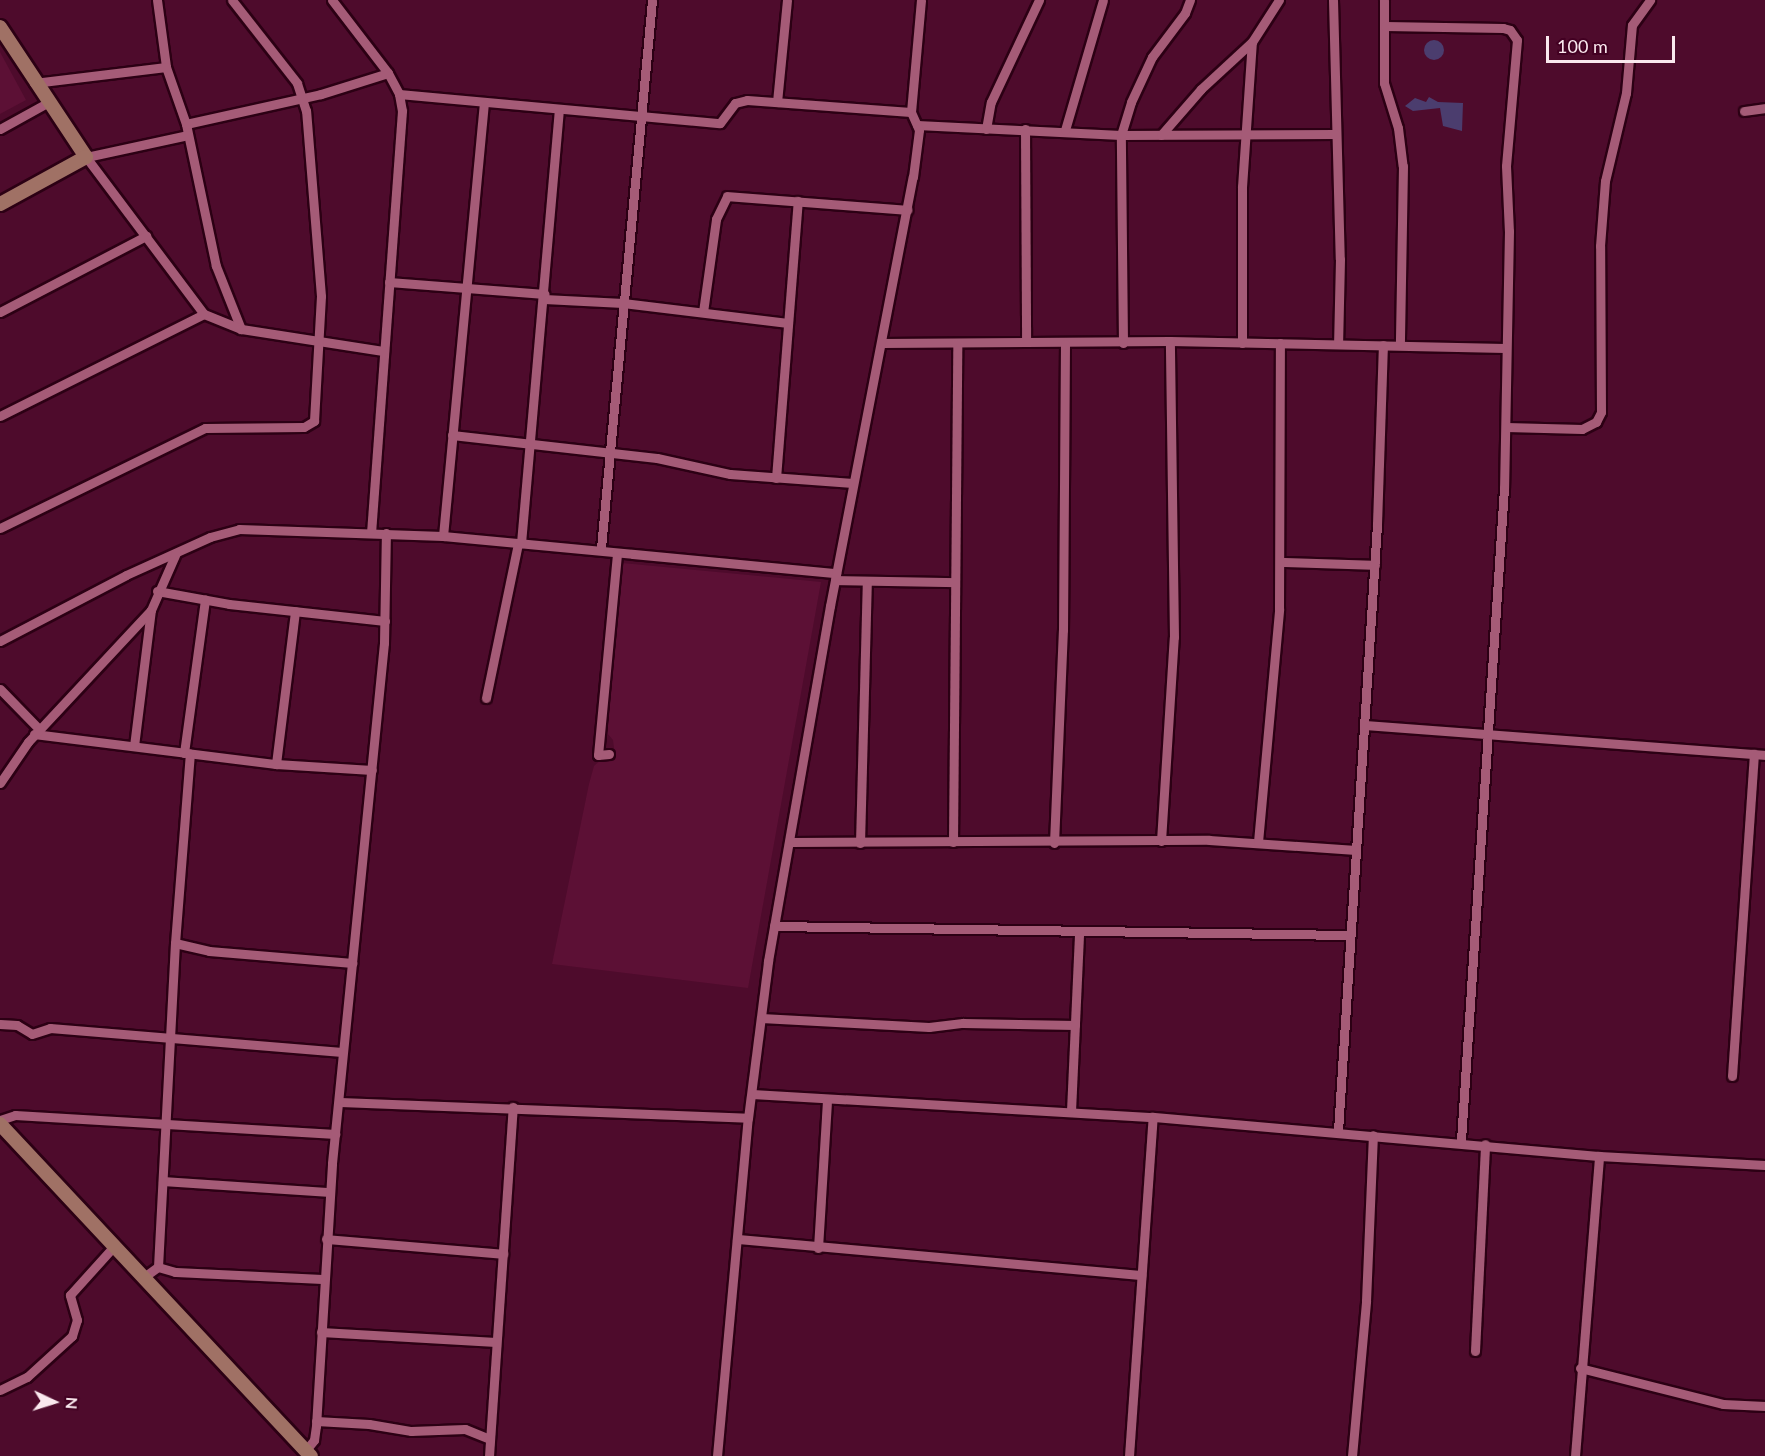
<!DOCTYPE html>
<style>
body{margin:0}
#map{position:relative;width:1765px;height:1456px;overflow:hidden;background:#4e0b2c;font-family:Lato,sans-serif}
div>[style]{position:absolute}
.built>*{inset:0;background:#5c1035}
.green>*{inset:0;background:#4b3d6e}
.round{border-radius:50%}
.roads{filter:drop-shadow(2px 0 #2c0014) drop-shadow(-2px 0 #2c0014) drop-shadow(0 2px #2c0014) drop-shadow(0 -2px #2c0014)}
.street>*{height:9px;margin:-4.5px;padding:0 4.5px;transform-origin:4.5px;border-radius:4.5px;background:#a55b77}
.secondary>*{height:14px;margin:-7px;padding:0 7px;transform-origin:7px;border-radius:7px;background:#a07165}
span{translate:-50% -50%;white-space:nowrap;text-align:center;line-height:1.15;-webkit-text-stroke:4.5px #420022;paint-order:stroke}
.north{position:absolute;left:24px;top:1372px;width:60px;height:60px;-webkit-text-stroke:4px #420022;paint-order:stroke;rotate:94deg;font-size:16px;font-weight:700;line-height:24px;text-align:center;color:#fae8ee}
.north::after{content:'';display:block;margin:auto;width:21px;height:27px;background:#fae8ee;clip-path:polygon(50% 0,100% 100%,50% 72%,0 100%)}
.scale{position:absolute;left:1546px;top:36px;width:129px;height:27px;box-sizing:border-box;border:3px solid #fae8ee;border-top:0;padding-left:8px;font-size:18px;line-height:21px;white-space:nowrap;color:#fae8ee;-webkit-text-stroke:4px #420022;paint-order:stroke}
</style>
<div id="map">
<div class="built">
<div style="clip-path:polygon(0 52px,26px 100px,0 114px)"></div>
<div style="clip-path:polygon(622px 563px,821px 582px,748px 988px,552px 964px,589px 784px,594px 766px,614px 748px,613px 740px,607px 733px)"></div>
</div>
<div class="green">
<div class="round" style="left:1424px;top:40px;width:20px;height:20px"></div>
<div style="clip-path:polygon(1429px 97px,1438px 102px,1463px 103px,1462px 131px,1443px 126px,1440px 108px,1413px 111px,1405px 106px,1415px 98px,1426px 102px)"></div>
</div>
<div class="roads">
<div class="street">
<div style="left:157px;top:0;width:68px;rotate:82.3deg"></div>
<div style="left:166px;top:67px;width:60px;rotate:70.7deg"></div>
<div style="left:186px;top:124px;width:145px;rotate:78.1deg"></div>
<div style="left:216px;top:266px;width:68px;rotate:68.4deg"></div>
<div style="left:332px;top:0;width:92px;rotate:52.5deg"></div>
<div style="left:388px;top:73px;width:24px;rotate:62deg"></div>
<div style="left:399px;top:94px;width:17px;rotate:80deg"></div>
<div style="left:402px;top:111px;width:423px;rotate:94.2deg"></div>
<div style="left:1333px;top:0;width:259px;rotate:88.5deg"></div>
<div style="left:1340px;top:259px;width:85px;rotate:91.3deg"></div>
<div style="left:1384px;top:0;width:83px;rotate:90deg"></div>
<div style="left:1384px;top:83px;width:47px;rotate:72.7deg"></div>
<div style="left:1398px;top:128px;width:38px;rotate:83deg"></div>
<div style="left:1403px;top:166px;width:179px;rotate:91deg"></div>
<div style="left:1385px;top:26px;width:118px;rotate:1deg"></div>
<div style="left:1503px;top:28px;width:7px;rotate:16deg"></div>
<div style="left:1510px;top:30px;width:12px;rotate:55deg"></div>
<div style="left:1517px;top:40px;width:126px;rotate:95deg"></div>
<div style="left:1506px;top:166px;width:65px;rotate:87.4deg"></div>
<div style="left:1509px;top:231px;width:257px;rotate:91.1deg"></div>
<div style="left:1504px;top:488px;width:654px;rotate:93.77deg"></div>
<div style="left:34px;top:83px;width:133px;rotate:-6.9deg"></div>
<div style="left:399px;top:94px;width:322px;rotate:5.2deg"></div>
<div style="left:720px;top:123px;width:25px;rotate:-53deg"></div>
<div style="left:735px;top:103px;width:12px;rotate:-14deg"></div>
<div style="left:747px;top:100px;width:164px;rotate:4.2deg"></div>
<div style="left:777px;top:102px;width:102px;rotate:-84.4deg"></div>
<div style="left:1744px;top:111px;width:21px;rotate:-8deg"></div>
<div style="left:186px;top:124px;width:138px;rotate:-12.5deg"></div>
<div style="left:321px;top:94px;width:70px;rotate:-17.4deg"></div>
<div style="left:917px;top:125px;width:204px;rotate:2.8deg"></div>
<div style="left:1121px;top:135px;width:214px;rotate:-0.3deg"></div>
<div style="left:0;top:129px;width:54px;rotate:-29deg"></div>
<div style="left:986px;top:129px;width:27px;rotate:-80deg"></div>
<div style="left:991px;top:102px;width:113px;rotate:-64.8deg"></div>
<div style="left:1025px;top:129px;width:212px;rotate:89.7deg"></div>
<div style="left:1065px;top:130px;width:135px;rotate:-73.7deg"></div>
<div style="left:188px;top:135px;width:104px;rotate:167.8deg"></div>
<div style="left:86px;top:157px;width:196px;rotate:53.1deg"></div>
<div style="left:204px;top:314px;width:40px;rotate:22deg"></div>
<div style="left:241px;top:329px;width:144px;rotate:8.8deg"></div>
<div style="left:1161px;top:135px;width:61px;rotate:-49deg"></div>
<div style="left:1201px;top:89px;width:69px;rotate:-42.7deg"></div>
<div style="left:389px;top:282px;width:156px;rotate:4.4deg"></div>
<div style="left:544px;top:299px;width:79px;rotate:2.9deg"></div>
<div style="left:623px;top:303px;width:166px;rotate:6.9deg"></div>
<div style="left:0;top:312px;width:165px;rotate:-27.5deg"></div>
<div style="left:703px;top:312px;width:94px;rotate:-82deg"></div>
<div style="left:716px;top:219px;width:25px;rotate:-64deg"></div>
<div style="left:727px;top:196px;width:181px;rotate:4.4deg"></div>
<div style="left:881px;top:343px;width:289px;rotate:-0.4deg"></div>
<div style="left:1170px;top:341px;width:335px;rotate:1.2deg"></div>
<div style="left:1123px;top:343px;width:208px;rotate:-90.6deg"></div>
<div style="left:1121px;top:135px;width:34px;rotate:-73deg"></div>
<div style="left:1131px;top:102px;width:50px;rotate:-65deg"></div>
<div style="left:1152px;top:57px;width:55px;rotate:-53.1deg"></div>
<div style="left:1185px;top:13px;width:14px;rotate:-69deg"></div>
<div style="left:1242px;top:343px;width:156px;rotate:-90deg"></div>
<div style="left:1242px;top:187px;width:145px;rotate:-86.1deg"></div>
<div style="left:1252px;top:42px;width:50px;rotate:-57.3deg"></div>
<div style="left:0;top:416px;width:228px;rotate:-26.6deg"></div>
<div style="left:1506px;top:427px;width:76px;rotate:1.5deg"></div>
<div style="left:1582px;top:429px;width:16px;rotate:-27deg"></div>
<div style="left:1596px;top:422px;width:11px;rotate:-63deg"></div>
<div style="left:1601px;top:412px;width:166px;rotate:-90.3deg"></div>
<div style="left:1600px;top:246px;width:65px;rotate:-85.6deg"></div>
<div style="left:1605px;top:181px;width:90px;rotate:-76.6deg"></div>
<div style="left:1626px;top:93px;width:68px;rotate:-85deg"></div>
<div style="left:1632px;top:25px;width:31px;rotate:-54deg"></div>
<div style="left:452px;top:435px;width:206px;rotate:6.4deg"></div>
<div style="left:657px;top:458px;width:75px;rotate:12.4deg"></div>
<div style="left:730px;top:474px;width:123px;rotate:4.2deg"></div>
<div style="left:776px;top:478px;width:278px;rotate:-85.5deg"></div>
<div style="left:0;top:528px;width:228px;rotate:-26deg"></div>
<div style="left:205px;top:428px;width:99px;rotate:-0.6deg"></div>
<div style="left:304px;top:427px;width:12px;rotate:-31deg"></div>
<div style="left:314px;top:421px;width:125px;rotate:-86.8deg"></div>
<div style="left:321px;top:296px;width:186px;rotate:-94.6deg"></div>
<div style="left:306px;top:111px;width:29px;rotate:-108deg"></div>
<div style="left:297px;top:83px;width:105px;rotate:-128.1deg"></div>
<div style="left:443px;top:536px;width:434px;rotate:-84.6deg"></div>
<div style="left:521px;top:543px;width:435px;rotate:-85deg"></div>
<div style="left:601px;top:548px;width:550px;rotate:-84.68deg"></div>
<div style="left:1281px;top:562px;width:94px;rotate:1.8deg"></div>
<div style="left:835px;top:580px;width:120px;rotate:1deg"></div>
<div style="left:157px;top:591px;width:73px;rotate:10.2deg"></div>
<div style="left:229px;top:604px;width:157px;rotate:6.2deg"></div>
<div style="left:0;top:641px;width:142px;rotate:-27.6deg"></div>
<div style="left:126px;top:575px;width:92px;rotate:-24.3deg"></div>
<div style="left:210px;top:537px;width:30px;rotate:-15deg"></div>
<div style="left:239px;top:529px;width:204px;rotate:2deg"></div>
<div style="left:443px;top:536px;width:395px;rotate:5.4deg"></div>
<div style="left:0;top:689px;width:56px;rotate:45.7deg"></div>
<div style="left:486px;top:698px;width:158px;rotate:-78.3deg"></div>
<div style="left:1366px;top:725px;width:400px;rotate:4.3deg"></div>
<div style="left:34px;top:734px;width:244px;rotate:7.1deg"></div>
<div style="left:276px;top:764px;width:96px;rotate:3.6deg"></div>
<div style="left:134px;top:746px;width:137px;rotate:-82.9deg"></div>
<div style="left:151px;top:610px;width:62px;rotate:-66.3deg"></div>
<div style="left:184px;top:753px;width:155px;rotate:-82.2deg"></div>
<div style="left:609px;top:754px;width:11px;rotate:175deg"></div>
<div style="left:598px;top:755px;width:203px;rotate:-84.6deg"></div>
<div style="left:276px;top:764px;width:154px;rotate:-82.9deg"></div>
<div style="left:0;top:783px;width:50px;rotate:-55.7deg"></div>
<div style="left:28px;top:742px;width:180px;rotate:-47deg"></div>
<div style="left:1161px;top:841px;width:204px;rotate:-86.4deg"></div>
<div style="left:1174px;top:637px;width:296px;rotate:-90.8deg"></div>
<div style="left:790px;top:842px;width:419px;rotate:-0.3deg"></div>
<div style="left:1209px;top:840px;width:147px;rotate:3.9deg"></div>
<div style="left:953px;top:842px;width:499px;rotate:-89.5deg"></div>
<div style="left:1258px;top:842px;width:234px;rotate:-84.8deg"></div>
<div style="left:1279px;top:609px;width:266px;rotate:-89.8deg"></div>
<div style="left:860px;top:843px;width:262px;rotate:-88.5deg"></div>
<div style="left:1054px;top:843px;width:213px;rotate:-87.6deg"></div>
<div style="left:1063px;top:630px;width:286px;rotate:-89.6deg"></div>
<div style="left:774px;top:926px;width:576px;rotate:0.9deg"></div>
<div style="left:175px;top:943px;width:35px;rotate:13deg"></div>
<div style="left:209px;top:951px;width:144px;rotate:4.8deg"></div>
<div style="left:761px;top:1018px;width:168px;rotate:3.1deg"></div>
<div style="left:929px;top:1027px;width:34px;rotate:-7deg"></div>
<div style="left:963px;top:1023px;width:112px;rotate:1deg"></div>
<div style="left:0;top:1024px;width:17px;rotate:3deg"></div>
<div style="left:17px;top:1025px;width:17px;rotate:31deg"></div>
<div style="left:32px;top:1034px;width:19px;rotate:-18deg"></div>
<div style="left:50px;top:1028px;width:293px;rotate:4.7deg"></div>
<div style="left:1732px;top:1076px;width:323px;rotate:-86.1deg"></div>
<div style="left:752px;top:1094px;width:402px;rotate:3.3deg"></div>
<div style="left:1153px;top:1117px;width:448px;rotate:5deg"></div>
<div style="left:1599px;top:1156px;width:166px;rotate:3.1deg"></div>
<div style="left:340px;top:1102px;width:408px;rotate:2.2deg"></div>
<div style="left:1071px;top:1111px;width:179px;rotate:-87.4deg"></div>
<div style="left:0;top:1120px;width:16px;rotate:-18deg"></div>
<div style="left:15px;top:1115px;width:321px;rotate:3.4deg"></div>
<div style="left:1338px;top:1131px;width:608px;rotate:-86.32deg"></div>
<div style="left:1377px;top:524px;width:179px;rotate:-88.1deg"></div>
<div style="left:163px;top:1181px;width:167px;rotate:3.8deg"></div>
<div style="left:326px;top:1239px;width:178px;rotate:4.8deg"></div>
<div style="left:737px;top:1239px;width:406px;rotate:5.1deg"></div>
<div style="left:818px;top:1248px;width:148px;rotate:-86.5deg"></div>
<div style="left:158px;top:1267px;width:324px;rotate:-87deg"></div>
<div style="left:175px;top:943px;width:190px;rotate:-85.5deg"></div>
<div style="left:144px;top:1277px;width:17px;rotate:-36deg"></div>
<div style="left:158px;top:1267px;width:18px;rotate:16deg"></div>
<div style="left:175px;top:1272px;width:148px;rotate:2.7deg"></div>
<div style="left:321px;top:1332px;width:175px;rotate:3.3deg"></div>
<div style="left:1475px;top:1351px;width:207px;rotate:-87.2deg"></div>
<div style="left:1580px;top:1368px;width:147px;rotate:14.1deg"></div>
<div style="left:1723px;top:1404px;width:42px;rotate:2.7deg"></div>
<div style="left:0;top:1390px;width:30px;rotate:-26deg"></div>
<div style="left:27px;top:1377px;width:61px;rotate:-42.3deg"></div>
<div style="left:72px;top:1336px;width:17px;rotate:-73deg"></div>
<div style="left:77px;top:1320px;width:26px;rotate:-106deg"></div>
<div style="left:70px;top:1295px;width:67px;rotate:-48deg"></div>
<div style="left:316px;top:1421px;width:53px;rotate:3.2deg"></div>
<div style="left:369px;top:1424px;width:43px;rotate:9.5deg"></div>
<div style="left:411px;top:1431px;width:54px;rotate:-2.1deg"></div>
<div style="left:465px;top:1429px;width:27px;rotate:22deg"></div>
<div style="left:306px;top:1450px;width:13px;rotate:-51deg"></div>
<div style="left:314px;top:1440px;width:14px;rotate:-82deg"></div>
<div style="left:316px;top:1426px;width:263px;rotate:-86.5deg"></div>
<div style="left:332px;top:1163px;width:523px;rotate:-84.29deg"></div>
<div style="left:384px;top:643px;width:110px;rotate:-89deg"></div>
<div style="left:489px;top:1456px;width:350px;rotate:-86.1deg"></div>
<div style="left:717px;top:1456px;width:339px;rotate:-84.8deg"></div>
<div style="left:748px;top:1118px;width:158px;rotate:-82.7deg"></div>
<div style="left:768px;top:961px;width:360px;rotate:-80.1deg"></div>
<div style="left:830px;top:606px;width:437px;rotate:-79.1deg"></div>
<div style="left:913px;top:177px;width:47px;rotate:-82.7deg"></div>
<div style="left:919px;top:130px;width:20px;rotate:-114deg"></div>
<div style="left:911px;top:112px;width:112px;rotate:-84.9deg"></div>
<div style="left:1129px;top:1456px;width:340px;rotate:-86deg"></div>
<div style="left:1352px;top:1456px;width:156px;rotate:-84.8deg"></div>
<div style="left:1366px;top:1301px;width:166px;rotate:-87.6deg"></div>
<div style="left:1575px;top:1456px;width:301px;rotate:-85.4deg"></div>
</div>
<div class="secondary">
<div style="left:0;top:27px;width:156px;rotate:56.5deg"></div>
<div style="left:86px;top:157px;width:98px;rotate:151.3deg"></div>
<div style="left:0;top:1124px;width:455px;rotate:46.9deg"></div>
</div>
</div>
<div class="north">N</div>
<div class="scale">100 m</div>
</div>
